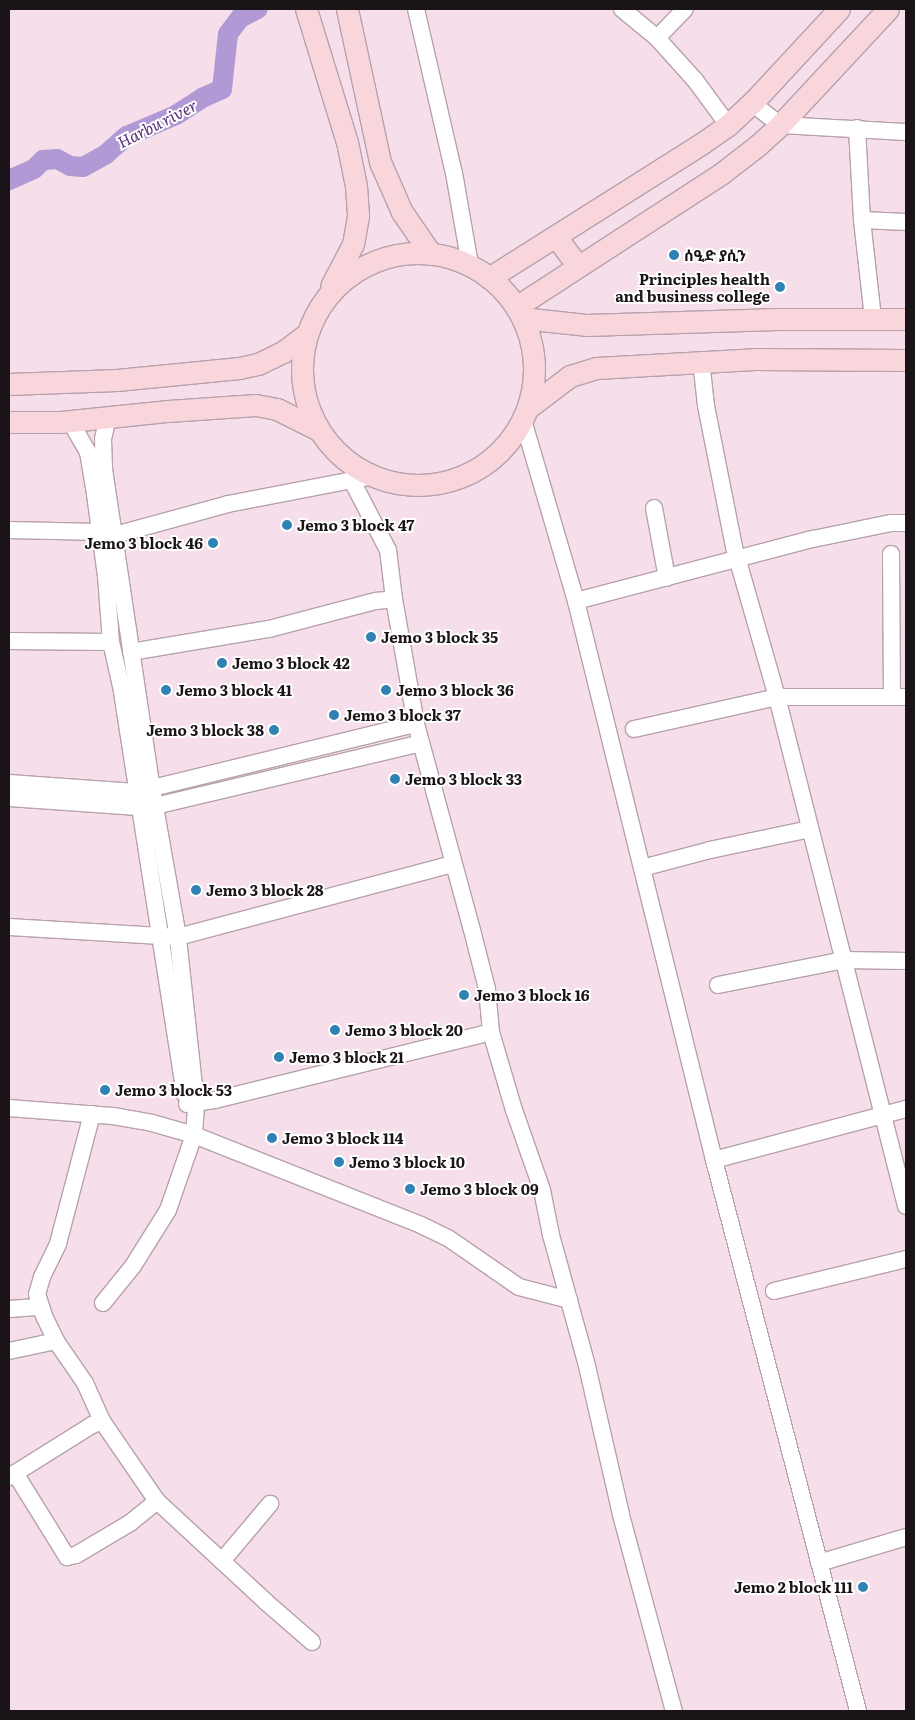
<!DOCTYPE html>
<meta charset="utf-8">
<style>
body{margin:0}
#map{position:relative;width:915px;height:1720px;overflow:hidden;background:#f6dfea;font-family:Literata,"Noto Sans Ethiopic",serif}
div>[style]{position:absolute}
.river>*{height:20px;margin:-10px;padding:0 10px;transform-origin:10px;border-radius:10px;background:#b199d5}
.roads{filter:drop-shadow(1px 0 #b7a1ac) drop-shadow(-1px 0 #b7a1ac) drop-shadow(0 1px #b7a1ac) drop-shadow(0 -1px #b7a1ac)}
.minor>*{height:16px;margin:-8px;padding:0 8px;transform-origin:8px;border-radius:8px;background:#fff}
.major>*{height:21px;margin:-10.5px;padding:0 10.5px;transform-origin:10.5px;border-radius:10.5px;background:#f8d6dc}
.major>.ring{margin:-10.5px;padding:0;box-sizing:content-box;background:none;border:21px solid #f8d6dc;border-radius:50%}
.dots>*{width:14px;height:14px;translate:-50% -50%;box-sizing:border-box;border:2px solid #fff;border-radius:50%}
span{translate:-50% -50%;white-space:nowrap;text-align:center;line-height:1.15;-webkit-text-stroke:4px #fff;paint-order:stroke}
.poi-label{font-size:15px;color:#1a1317;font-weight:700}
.left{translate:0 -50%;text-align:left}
.right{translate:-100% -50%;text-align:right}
.water-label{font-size:16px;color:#54327b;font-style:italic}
.frame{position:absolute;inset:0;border:10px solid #1a1317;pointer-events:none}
</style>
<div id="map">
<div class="river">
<div style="left:9px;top:180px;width:27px;rotate:-24deg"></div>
<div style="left:34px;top:169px;width:13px;rotate:-45deg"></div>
<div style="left:43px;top:160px;width:14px;rotate:-4deg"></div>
<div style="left:57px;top:159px;width:15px;rotate:28deg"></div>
<div style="left:70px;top:166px;width:13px;rotate:4deg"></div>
<div style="left:83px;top:167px;width:26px;rotate:-29deg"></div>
<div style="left:106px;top:154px;width:28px;rotate:-41deg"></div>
<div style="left:127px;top:136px;width:53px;rotate:-23.2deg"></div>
<div style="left:176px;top:115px;width:31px;rotate:-33deg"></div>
<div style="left:202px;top:98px;width:22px;rotate:-24deg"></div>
<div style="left:222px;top:89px;width:55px;rotate:-83.8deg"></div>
<div style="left:228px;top:34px;width:20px;rotate:-53deg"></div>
<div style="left:240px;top:18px;width:20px;rotate:-27deg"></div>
</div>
<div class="roads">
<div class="minor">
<div style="left:416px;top:9px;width:168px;rotate:77deg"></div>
<div style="left:454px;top:173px;width:93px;rotate:80.1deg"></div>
<div style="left:622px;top:9px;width:45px;rotate:39.6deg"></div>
<div style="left:657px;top:38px;width:57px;rotate:47.9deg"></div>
<div style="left:695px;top:80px;width:56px;rotate:53.7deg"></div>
<div style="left:657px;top:38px;width:40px;rotate:-46deg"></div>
<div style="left:752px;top:103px;width:36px;rotate:38deg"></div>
<div style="left:780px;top:125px;width:126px;rotate:3.2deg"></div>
<div style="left:857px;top:128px;width:92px;rotate:86.9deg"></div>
<div style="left:862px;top:220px;width:99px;rotate:83.6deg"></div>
<div style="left:862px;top:220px;width:44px;rotate:2.6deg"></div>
<div style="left:523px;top:420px;width:189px;rotate:73.7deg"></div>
<div style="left:576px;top:601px;width:576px;rotate:76.13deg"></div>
<div style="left:714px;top:1160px;width:570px;rotate:75.35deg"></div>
<div style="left:70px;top:421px;width:36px;rotate:60deg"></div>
<div style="left:88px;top:452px;width:43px;rotate:80.5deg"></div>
<div style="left:95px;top:494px;width:83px;rotate:82.4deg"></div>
<div style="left:106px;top:576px;width:66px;rotate:85.7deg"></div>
<div style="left:111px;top:642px;width:45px;rotate:77.2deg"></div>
<div style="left:121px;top:686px;width:413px;rotate:81.1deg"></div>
<div style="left:351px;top:479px;width:80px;rotate:62.5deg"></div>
<div style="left:388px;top:550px;width:49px;rotate:83deg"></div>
<div style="left:654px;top:508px;width:71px;rotate:79.5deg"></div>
<div style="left:9px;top:530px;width:92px;rotate:1.2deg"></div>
<div style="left:115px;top:535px;width:117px;rotate:-15.3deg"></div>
<div style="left:228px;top:504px;width:148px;rotate:-10.9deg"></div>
<div style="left:891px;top:554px;width:143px;rotate:89.6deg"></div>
<div style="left:576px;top:601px;width:245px;rotate:-14.7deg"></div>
<div style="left:813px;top:539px;width:80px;rotate:-11.6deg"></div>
<div style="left:891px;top:523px;width:15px"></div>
<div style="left:9px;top:641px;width:102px;rotate:0.6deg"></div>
<div style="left:131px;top:652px;width:140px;rotate:-9.5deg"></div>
<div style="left:269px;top:629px;width:111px;rotate:-14.7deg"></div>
<div style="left:376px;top:601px;width:18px;rotate:-6deg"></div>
<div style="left:394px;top:599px;width:127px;rotate:80deg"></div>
<div style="left:416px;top:724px;width:213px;rotate:74.8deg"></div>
<div style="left:472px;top:930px;width:61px;rotate:75.7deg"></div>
<div style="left:487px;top:989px;width:43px;rotate:84.7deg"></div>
<div style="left:491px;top:1032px;width:81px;rotate:73.6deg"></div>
<div style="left:514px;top:1110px;width:85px;rotate:70.7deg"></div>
<div style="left:542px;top:1190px;width:46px;rotate:78.7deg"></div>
<div style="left:551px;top:1235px;width:136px;rotate:74.6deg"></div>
<div style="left:587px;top:1366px;width:153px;rotate:77.1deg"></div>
<div style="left:621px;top:1515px;width:203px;rotate:74.9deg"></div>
<div style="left:906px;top:697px;width:129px;rotate:180deg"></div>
<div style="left:777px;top:697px;width:525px;rotate:75.78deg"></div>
<div style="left:634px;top:729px;width:147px;rotate:-12.6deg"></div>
<div style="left:777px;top:697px;width:156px;rotate:-106deg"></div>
<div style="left:734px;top:547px;width:144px;rotate:-101.2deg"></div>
<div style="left:706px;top:406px;width:46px;rotate:-96.2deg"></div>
<div style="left:9px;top:783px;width:127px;rotate:4.1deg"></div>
<div style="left:136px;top:792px;width:288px;rotate:-13.7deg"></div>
<div style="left:9px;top:798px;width:129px;rotate:4deg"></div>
<div style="left:138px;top:807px;width:17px;rotate:-3deg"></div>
<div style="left:155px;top:806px;width:273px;rotate:-13.3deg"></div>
<div style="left:642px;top:868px;width:70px;rotate:-14.8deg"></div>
<div style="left:710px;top:850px;width:102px;rotate:-11.9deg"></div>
<div style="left:9px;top:927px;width:169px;rotate:3.4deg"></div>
<div style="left:178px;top:937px;width:285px;rotate:-14.9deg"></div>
<div style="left:718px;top:985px;width:128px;rotate:-11.2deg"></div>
<div style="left:844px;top:960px;width:62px;rotate:0.9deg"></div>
<div style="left:187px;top:1104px;width:28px;rotate:-8deg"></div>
<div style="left:215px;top:1100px;width:284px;rotate:-13.8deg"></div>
<div style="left:9px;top:1108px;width:104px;rotate:4.4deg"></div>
<div style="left:113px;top:1116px;width:40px;rotate:10deg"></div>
<div style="left:152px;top:1123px;width:44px;rotate:15.9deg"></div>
<div style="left:194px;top:1135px;width:244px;rotate:21.6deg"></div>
<div style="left:421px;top:1225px;width:30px;rotate:26deg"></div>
<div style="left:448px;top:1238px;width:86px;rotate:34.6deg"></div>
<div style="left:519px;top:1287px;width:52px;rotate:14.6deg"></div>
<div style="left:92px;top:1114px;width:134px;rotate:104.7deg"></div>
<div style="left:58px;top:1244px;width:37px;rotate:116deg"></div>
<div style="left:42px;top:1277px;width:18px;rotate:106deg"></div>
<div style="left:37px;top:1294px;width:25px;rotate:72deg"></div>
<div style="left:45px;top:1318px;width:25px;rotate:64deg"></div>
<div style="left:56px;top:1341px;width:51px;rotate:55.4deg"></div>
<div style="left:85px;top:1383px;width:42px;rotate:65.9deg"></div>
<div style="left:102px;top:1421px;width:97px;rotate:55.5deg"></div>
<div style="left:157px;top:1501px;width:149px;rotate:42.8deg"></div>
<div style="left:266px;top:1602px;width:61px;rotate:41deg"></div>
<div style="left:714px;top:1160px;width:199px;rotate:-14.9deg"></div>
<div style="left:774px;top:1291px;width:136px;rotate:-13.6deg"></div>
<div style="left:103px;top:1303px;width:48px;rotate:-51deg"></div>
<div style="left:133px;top:1266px;width:66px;rotate:-58deg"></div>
<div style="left:168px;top:1210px;width:79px;rotate:-70.9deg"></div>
<div style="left:194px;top:1135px;width:31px;rotate:-86deg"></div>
<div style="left:196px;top:1104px;width:168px;rotate:-96.2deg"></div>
<div style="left:178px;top:937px;width:149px;rotate:-100deg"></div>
<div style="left:152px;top:790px;width:326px;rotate:-98.5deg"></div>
<div style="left:104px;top:468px;width:29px;rotate:-92deg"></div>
<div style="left:103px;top:439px;width:23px;rotate:-77deg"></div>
<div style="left:9px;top:1309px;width:32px;rotate:-4deg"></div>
<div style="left:9px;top:1351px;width:48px;rotate:-12deg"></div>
<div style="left:15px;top:1473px;width:99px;rotate:58.2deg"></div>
<div style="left:67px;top:1557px;width:9px;rotate:-13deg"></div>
<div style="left:76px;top:1555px;width:63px;rotate:-30.7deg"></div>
<div style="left:130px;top:1523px;width:35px;rotate:-39deg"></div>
<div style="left:9px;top:1477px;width:98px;rotate:-32.1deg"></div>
<div style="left:92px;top:1425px;width:11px;rotate:-22deg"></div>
<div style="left:222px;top:1561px;width:75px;rotate:-49.9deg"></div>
<div style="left:819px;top:1563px;width:91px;rotate:-16.6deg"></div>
</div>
<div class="major">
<div style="left:306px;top:9px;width:139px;rotate:72.9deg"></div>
<div style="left:347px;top:142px;width:45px;rotate:78.4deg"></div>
<div style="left:356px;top:186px;width:30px;rotate:86deg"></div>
<div style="left:358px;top:216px;width:28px;rotate:100deg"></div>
<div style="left:353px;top:244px;width:47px;rotate:117.6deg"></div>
<div style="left:347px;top:9px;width:157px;rotate:77.8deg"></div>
<div style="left:380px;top:162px;width:55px;rotate:66.3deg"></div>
<div style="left:402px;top:212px;width:51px;rotate:55.4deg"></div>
<div style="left:556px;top:237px;width:36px;rotate:53deg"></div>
<div class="ring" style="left:302px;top:253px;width:211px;height:211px"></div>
<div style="left:489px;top:278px;width:251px;rotate:-32.3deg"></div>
<div style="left:701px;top:144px;width:33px;rotate:-35deg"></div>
<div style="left:728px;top:125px;width:33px;rotate:-43deg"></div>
<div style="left:752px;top:103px;width:128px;rotate:-47.2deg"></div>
<div style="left:516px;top:307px;width:246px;rotate:-33deg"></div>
<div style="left:722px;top:173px;width:44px;rotate:-37.6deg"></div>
<div style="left:757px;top:146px;width:31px;rotate:-42deg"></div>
<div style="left:780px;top:125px;width:158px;rotate:-47deg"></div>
<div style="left:522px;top:318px;width:64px;rotate:6.2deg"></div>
<div style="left:586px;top:325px;width:192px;rotate:-1.8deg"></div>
<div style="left:778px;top:319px;width:128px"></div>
<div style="left:9px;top:384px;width:108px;rotate:-2.1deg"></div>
<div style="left:117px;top:380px;width:123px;rotate:-5.6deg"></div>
<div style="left:239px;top:368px;width:19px;rotate:-12deg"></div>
<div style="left:258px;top:364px;width:28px;rotate:-26deg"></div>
<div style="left:283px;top:352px;width:30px;rotate:-37deg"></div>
<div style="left:528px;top:408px;width:53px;rotate:-37.3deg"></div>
<div style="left:570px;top:376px;width:27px;rotate:-17deg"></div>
<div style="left:596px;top:368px;width:159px;rotate:-3.2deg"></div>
<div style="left:755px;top:359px;width:151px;rotate:0.4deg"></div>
<div style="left:9px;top:422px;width:52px"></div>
<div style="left:61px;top:422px;width:108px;rotate:-5.9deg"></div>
<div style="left:168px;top:411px;width:88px;rotate:-3.9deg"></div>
<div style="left:256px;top:405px;width:21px;rotate:11deg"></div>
<div style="left:277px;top:409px;width:47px;rotate:26.6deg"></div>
</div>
</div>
<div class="dots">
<div style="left:674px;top:255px;background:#3082b2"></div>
<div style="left:780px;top:287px;background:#3082b2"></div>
<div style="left:287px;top:525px;background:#3082b2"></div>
<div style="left:213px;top:543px;background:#3082b2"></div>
<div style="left:371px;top:637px;background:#3082b2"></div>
<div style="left:222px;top:663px;background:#3082b2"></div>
<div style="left:166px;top:690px;background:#3082b2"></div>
<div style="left:386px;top:690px;background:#3082b2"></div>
<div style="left:334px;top:715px;background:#3082b2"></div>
<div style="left:274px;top:730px;background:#3082b2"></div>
<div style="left:395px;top:779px;background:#3082b2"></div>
<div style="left:196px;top:890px;background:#3082b2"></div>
<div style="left:464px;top:995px;background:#3082b2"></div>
<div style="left:335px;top:1030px;background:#3082b2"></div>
<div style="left:279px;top:1057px;background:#3082b2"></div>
<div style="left:105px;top:1090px;background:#3082b2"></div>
<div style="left:272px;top:1138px;background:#3082b2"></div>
<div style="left:339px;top:1162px;background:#3082b2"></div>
<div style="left:410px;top:1189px;background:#3082b2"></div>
<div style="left:863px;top:1587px;background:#3082b2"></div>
</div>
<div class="poi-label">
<span class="left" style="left:684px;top:255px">ሰዒድ ያሲን</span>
<span class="right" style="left:770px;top:287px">Principles health<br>and business college</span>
<span class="left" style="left:297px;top:525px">Jemo 3 block 47</span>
<span class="right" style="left:203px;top:543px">Jemo 3 block 46</span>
<span class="left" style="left:381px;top:637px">Jemo 3 block 35</span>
<span class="left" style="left:232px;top:663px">Jemo 3 block 42</span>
<span class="left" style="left:176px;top:690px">Jemo 3 block 41</span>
<span class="left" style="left:396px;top:690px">Jemo 3 block 36</span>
<span class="left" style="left:344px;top:715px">Jemo 3 block 37</span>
<span class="right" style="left:264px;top:730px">Jemo 3 block 38</span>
<span class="left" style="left:405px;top:779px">Jemo 3 block 33</span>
<span class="left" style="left:206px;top:890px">Jemo 3 block 28</span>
<span class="left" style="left:474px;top:995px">Jemo 3 block 16</span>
<span class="left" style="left:345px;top:1030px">Jemo 3 block 20</span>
<span class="left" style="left:289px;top:1057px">Jemo 3 block 21</span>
<span class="left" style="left:115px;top:1090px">Jemo 3 block 53</span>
<span class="left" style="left:282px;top:1138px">Jemo 3 block 114</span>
<span class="left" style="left:349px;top:1162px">Jemo 3 block 10</span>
<span class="left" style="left:420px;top:1189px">Jemo 3 block 09</span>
<span class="right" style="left:853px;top:1587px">Jemo 2 block 111</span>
</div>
<div class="water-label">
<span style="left:157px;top:123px;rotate:-27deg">Harbu river</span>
</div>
<div class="frame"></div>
</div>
